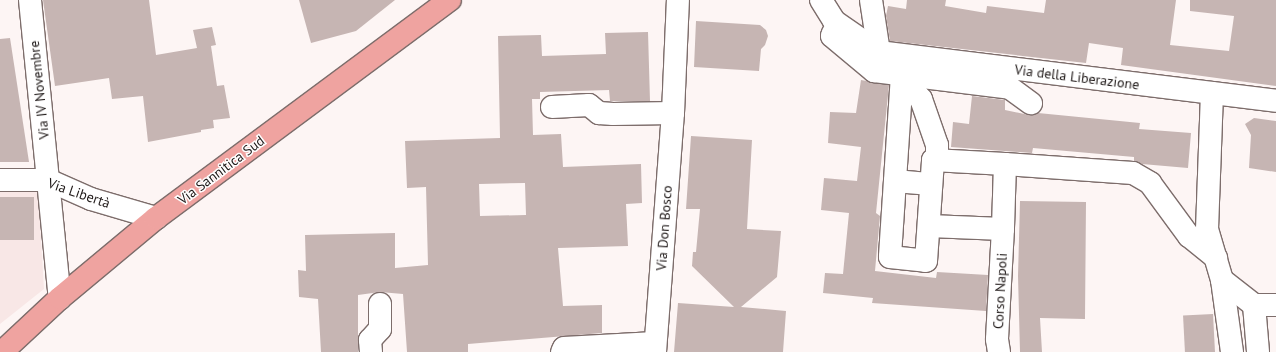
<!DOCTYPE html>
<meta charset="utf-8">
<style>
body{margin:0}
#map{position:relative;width:1276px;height:352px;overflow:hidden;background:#fdf5f4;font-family:"PT Sans",sans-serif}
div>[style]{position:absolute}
.built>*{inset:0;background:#f8e7e6}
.building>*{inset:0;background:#c6b5b3;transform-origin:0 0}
.roads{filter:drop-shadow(1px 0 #7d6d6b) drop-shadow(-1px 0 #7d6d6b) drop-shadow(0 1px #7d6d6b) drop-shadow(0 -1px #7d6d6b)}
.minor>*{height:22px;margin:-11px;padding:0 11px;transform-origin:11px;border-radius:11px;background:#fff}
.major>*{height:22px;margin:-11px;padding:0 11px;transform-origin:11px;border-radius:11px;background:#efa3a0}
span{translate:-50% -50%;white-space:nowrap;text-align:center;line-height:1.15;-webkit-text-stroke:3px #fff;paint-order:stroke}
.street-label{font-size:14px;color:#1f1918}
</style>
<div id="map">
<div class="built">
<div style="clip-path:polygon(0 190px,38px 190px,44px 289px,0 324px)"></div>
</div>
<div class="building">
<div style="clip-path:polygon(43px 0,149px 0,156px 55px,197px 48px,193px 30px,212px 27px,216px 45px,211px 46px,217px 86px,224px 85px,230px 118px,213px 120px,214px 128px,201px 130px,201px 132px,148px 142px,143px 96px,112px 99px,109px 78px,55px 86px)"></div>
<div style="clip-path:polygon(299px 0,395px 0,356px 31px,311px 43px)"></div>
<div style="clip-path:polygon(907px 0,946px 0,945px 6px,986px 13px,987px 6px,1044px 13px,1046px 0,1176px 0,1170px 45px,1229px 51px,1234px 16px,1190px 11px,1190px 0,1276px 0,1276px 86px,1121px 65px,1123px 48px,1089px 43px,1086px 63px,890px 41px,886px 16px,888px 6px,906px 9px)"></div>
<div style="clip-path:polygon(696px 21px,760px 25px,766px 30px,768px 36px,765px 45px,761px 49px,759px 71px,694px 67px)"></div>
<div style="clip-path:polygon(evenodd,648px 32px,650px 101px,610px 101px,609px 90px,540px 92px,540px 99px,532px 99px,533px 135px,561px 134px,563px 167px,641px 164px,642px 203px,626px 204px,628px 246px,558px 248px,563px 306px,602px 305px,602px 333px,468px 344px,468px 352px,407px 352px,403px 294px,380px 292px,358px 295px,358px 352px,321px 352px,318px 299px,299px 297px,298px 270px,306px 271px,305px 235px,395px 233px,395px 268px,428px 265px,426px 187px,407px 188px,405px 141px,500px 138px,498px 36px,541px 35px,542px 56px,606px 54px,605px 33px,648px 32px,525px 183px,526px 215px,480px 216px,479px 184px,525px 183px)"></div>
<div style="clip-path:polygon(10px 38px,29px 162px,0 162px,0 39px)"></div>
<div style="clip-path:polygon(861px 80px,889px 85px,876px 213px,880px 216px,875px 271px,936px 278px,937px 272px,988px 275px,986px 311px,872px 303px,873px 298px,823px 293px,825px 273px,843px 274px,849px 213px,821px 210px,824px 178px,857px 181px,861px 147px,828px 143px,830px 112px,856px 113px)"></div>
<div style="clip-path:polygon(972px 96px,1005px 100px,1005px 110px,1029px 115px,1038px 113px,1140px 123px,1139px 129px,1191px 133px,1188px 168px,1142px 164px,1134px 161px,1134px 157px,1033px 148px,1032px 153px,951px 147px,953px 122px,969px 124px)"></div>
<div style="clip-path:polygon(1254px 118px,1276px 121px,1276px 172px,1249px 168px,1251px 135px,1245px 124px)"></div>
<div style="clip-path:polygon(691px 136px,752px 140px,747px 229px,781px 231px,777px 277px,741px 307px,786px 311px,783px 352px,674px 352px,678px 303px,734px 307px,692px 266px,693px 252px,696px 252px,700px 209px,686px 209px)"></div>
<div style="left:0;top:197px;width:34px;height:43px"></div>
<div style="clip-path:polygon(1020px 201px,1086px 202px,1085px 319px,1040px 318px,1042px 352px,1020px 352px,1018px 276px)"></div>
<div style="left:1213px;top:314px;width:38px;height:30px;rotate:87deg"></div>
</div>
<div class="roads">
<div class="minor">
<div style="left:30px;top:0;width:300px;rotate:84.3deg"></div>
<div style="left:821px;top:0;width:25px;rotate:58deg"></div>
<div style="left:834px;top:21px;width:55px;rotate:34.6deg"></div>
<div style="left:879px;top:52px;width:400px;rotate:7deg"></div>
<div style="left:871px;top:0;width:53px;rotate:81.3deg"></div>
<div style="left:833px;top:33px;width:3px;rotate:108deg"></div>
<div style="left:832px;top:36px;width:55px;rotate:39.8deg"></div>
<div style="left:874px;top:71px;width:137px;rotate:7.1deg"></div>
<div style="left:1010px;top:88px;width:26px;rotate:36deg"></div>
<div style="left:902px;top:75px;width:182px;rotate:93.8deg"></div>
<div style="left:890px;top:257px;width:36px;rotate:6deg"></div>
<div style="left:926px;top:261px;width:101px;rotate:-86deg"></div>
<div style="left:933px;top:160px;width:72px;rotate:3.2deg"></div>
<div style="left:1005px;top:164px;width:65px;rotate:91.8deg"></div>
<div style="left:1003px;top:229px;width:74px;rotate:-177.7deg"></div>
<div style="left:902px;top:75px;width:31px;rotate:52deg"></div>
<div style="left:921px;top:99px;width:49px;rotate:70.8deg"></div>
<div style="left:937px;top:145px;width:15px;rotate:90deg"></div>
<div style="left:1212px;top:93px;width:136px;rotate:92.1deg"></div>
<div style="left:1207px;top:229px;width:53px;rotate:73.6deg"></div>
<div style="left:1222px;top:280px;width:73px;rotate:82.1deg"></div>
<div style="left:552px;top:107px;width:37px;rotate:-3deg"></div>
<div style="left:589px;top:105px;width:13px;rotate:39deg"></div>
<div style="left:599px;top:113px;width:14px;rotate:4deg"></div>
<div style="left:613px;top:114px;width:60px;rotate:-1deg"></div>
<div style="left:1005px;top:164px;width:128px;rotate:4deg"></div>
<div style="left:1133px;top:173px;width:20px;rotate:30deg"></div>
<div style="left:1150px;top:183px;width:66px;rotate:53.7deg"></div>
<div style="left:1189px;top:236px;width:35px;rotate:39deg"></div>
<div style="left:0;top:180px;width:48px"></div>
<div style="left:48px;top:180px;width:47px;rotate:23.8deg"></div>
<div style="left:91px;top:199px;width:68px;rotate:16.3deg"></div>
<div style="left:895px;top:181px;width:36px;rotate:5deg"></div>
<div style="left:1222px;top:280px;width:41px;rotate:38deg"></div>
<div style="left:1254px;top:305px;width:47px;rotate:85.1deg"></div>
<div style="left:1254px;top:305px;width:22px"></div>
<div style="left:371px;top:352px;width:12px;rotate:-95deg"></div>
<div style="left:370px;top:340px;width:15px;rotate:-48deg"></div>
<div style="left:380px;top:329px;width:25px;rotate:-90deg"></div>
<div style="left:562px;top:352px;width:4px;rotate:-63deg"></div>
<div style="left:564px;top:348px;width:91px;rotate:-3.1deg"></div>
<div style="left:655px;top:352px;width:240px;rotate:-85.7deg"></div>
<div style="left:673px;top:113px;width:113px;rotate:-87.5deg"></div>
<div style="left:999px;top:352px;width:13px;rotate:-99deg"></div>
<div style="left:997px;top:339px;width:110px;rotate:-86.9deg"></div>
</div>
<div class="major">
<div style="left:2px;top:352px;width:79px;rotate:-43deg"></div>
<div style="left:60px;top:298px;width:125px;rotate:-39.8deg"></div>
<div style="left:156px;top:218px;width:366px;rotate:-36.6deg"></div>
</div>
</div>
<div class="street-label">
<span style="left:1077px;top:77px;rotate:7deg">Via della Liberazione</span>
<span style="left:39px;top:90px;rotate:-96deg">Via IV Novembre</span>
<span style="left:221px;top:170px;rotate:-37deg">Via Sannitica Sud</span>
<span style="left:79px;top:193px;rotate:19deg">Via Libertà</span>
<span style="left:664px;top:228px;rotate:-86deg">Via Don Bosco</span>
<span style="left:1000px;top:291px;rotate:-87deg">Corso Napoli</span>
</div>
</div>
